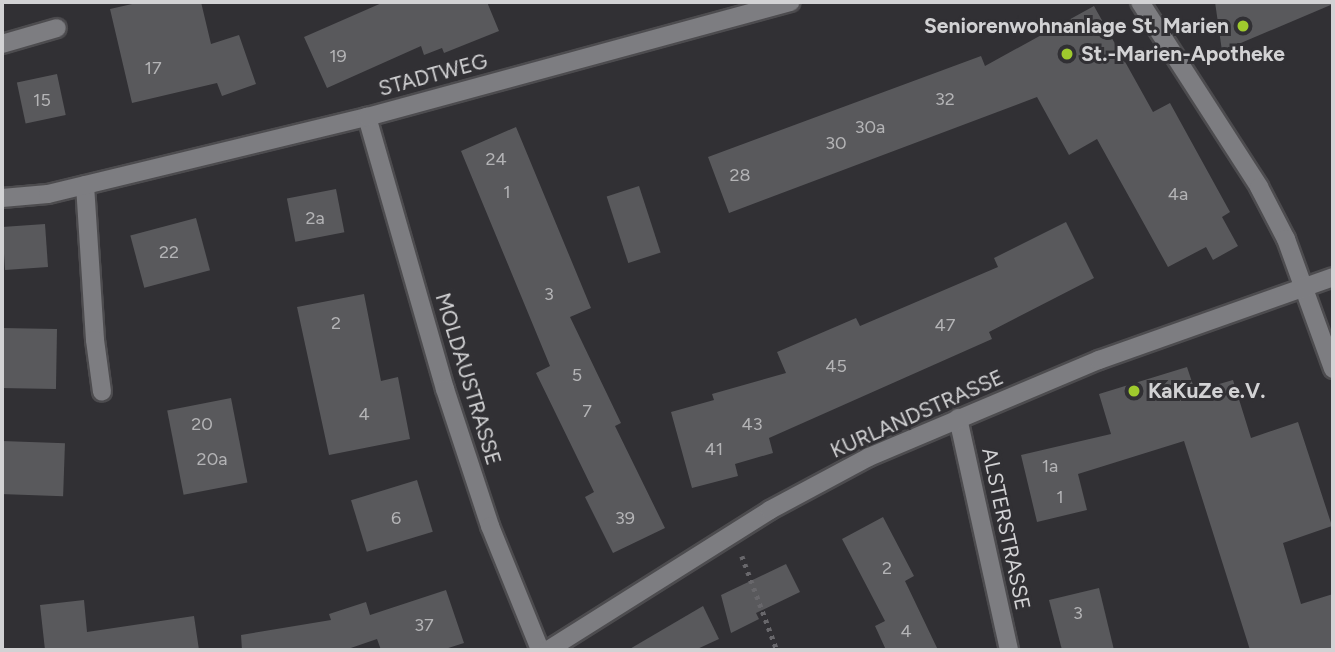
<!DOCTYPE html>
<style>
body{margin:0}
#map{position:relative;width:1335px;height:652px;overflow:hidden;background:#313034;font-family:Figtree,sans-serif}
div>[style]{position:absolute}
.building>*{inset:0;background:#59595c;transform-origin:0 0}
.path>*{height:4.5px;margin-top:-2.25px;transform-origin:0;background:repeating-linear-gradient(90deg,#68676b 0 3.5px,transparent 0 8.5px)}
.roads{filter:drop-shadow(2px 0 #4d4c4f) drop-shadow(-2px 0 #4d4c4f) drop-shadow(0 2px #4d4c4f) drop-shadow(0 -2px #4d4c4f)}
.minor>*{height:18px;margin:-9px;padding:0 9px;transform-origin:9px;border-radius:9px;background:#7d7d81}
.dots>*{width:19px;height:19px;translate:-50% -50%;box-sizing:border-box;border:4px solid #313034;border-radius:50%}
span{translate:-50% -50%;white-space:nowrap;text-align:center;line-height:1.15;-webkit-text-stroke:6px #313034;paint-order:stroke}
.number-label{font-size:18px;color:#b4b4b6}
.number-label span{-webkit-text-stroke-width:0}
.poi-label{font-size:21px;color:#d2d2d4;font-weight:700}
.right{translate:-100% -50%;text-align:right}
.left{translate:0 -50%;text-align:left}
.street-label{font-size:21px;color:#d2d2d4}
.frame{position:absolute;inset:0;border:4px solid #d2d2d4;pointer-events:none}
</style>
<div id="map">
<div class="building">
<div style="clip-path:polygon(141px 2px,201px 2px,211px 44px,239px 35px,256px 84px,222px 96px,217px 83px,132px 103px,110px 9px)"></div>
<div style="clip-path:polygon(384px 2px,487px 2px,499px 31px,444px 53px,442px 48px,424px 55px,421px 46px,327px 88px,304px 37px)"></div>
<div style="clip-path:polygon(1215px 2px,1333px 2px,1333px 4px,1222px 51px)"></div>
<div style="clip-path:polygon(1094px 6px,1153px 112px,1170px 103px,1230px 212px,1222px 217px,1238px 246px,1213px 260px,1206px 247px,1168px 267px,1097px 139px,1069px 155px,1037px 97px,729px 213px,708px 157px,981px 56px,985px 66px)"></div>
<div style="left:57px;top:74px;width:42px;height:41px;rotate:78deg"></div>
<div style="clip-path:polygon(516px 127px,591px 308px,570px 317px,621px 423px,615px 426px,665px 528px,613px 553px,585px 497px,594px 492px,536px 373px,550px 366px,461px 151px)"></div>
<div style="left:639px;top:186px;width:70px;height:34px;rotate:72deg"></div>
<div style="left:336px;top:189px;width:44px;height:50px;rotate:79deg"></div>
<div style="left:196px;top:218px;width:54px;height:68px;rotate:75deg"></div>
<div style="clip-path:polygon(1066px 222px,1094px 278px,989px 332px,992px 339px,769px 438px,773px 453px,735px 464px,738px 476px,692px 488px,671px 412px,714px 400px,712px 394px,786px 373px,777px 352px,856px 318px,860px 326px,998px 267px,994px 258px)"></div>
<div style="left:45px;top:224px;width:43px;height:43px;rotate:86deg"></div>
<div style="clip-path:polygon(364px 294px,381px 381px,398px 377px,410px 439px,329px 455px,297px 307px)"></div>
<div style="left:2px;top:328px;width:55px;height:60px;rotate:1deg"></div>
<div style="clip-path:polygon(1187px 367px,1195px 391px,1233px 380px,1251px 438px,1298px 422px,1332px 526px,1283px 543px,1301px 604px,1333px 594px,1333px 650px,1250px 650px,1184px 441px,1078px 474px,1087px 510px,1037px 522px,1021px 455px,1111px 434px,1099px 394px)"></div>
<div style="left:231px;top:398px;width:86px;height:65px;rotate:79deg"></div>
<div style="left:2px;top:441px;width:63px;height:53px;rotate:2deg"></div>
<div style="left:417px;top:480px;width:54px;height:69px;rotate:73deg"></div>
<div style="clip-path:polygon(883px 517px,914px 576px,905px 581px,938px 650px,886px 650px,875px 626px,885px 621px,842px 539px)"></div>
<div style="clip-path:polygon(786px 564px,800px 592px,756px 613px,759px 619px,731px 633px,721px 595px)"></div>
<div style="clip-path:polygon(1099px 588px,1114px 650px,1062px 650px,1049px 600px)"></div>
<div style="clip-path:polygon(446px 590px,464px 643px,442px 650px,381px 650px,377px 639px,345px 650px,242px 650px,241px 635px,331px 620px,329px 614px,366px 602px,370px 615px)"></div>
<div style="clip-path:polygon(84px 600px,87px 632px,194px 616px,199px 650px,45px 650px,40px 605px)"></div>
<div style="clip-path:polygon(703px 606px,719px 639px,695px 650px,628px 650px)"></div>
</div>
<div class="path">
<div style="left:742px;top:556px;width:100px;rotate:69.6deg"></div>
</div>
<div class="roads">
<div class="minor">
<div style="left:1140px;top:2px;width:220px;rotate:57.2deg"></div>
<div style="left:1259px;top:187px;width:59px;rotate:62.6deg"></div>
<div style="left:1286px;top:239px;width:138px;rotate:70.1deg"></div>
<div style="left:2px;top:44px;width:57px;rotate:-16.2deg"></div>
<div style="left:367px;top:117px;width:283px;rotate:74deg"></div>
<div style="left:445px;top:389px;width:144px;rotate:71.8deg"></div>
<div style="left:490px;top:526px;width:134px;rotate:68deg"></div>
<div style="left:85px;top:185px;width:155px;rotate:86.3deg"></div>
<div style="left:95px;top:340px;width:52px;rotate:82.3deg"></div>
<div style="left:2px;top:198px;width:46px;rotate:-5deg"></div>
<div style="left:48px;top:194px;width:328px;rotate:-13.6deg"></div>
<div style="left:367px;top:117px;width:439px;rotate:-15.2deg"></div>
<div style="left:958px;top:418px;width:238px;rotate:77.6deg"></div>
<div style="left:548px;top:650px;width:262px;rotate:-32.2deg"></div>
<div style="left:770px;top:510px;width:112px;rotate:-28.2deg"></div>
<div style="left:869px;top:457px;width:250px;rotate:-22.9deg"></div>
<div style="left:1099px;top:360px;width:248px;rotate:-19.5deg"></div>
</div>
</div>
<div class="dots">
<div style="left:1243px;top:26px;background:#9fca2d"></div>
<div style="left:1067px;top:54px;background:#9fca2d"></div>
<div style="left:1134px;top:391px;background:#9fca2d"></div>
</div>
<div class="number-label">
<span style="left:338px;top:56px">19</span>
<span style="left:153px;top:68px">17</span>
<span style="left:945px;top:99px">32</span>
<span style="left:42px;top:100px">15</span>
<span style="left:870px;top:127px">30a</span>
<span style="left:836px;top:143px">30</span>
<span style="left:496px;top:159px">24</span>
<span style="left:740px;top:175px">28</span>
<span style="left:507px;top:192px">1</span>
<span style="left:1178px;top:194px">4a</span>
<span style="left:315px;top:218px">2a</span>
<span style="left:169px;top:252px">22</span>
<span style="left:549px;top:294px">3</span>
<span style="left:336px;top:323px">2</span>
<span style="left:945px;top:325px">47</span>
<span style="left:836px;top:366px">45</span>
<span style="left:577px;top:375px">5</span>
<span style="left:587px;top:411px">7</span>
<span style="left:364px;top:414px">4</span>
<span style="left:202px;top:424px">20</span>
<span style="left:752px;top:424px">43</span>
<span style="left:714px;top:449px">41</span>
<span style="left:212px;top:459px">20a</span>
<span style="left:1050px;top:466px">1a</span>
<span style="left:1060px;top:497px">1</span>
<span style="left:396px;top:518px">6</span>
<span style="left:625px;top:518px">39</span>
<span style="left:887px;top:568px">2</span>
<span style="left:1078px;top:613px">3</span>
<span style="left:424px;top:625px">37</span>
<span style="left:906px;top:631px">4</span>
</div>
<div class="poi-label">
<span class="right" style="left:1229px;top:26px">Seniorenwohnanlage St. Marien</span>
<span class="left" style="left:1081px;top:54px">St.-Marien-Apotheke</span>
<span class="left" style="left:1148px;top:391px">KaKuZe e.V.</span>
</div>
<div class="street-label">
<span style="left:433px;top:75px;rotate:-15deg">STADTWEG</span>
<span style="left:468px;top:379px;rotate:73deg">MOLDAUSTRASSE</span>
<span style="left:917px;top:414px;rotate:-24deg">KURLANDSTRASSE</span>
<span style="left:1006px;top:529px;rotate:78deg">ALSTERSTRASSE</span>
</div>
<div class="frame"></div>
</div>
